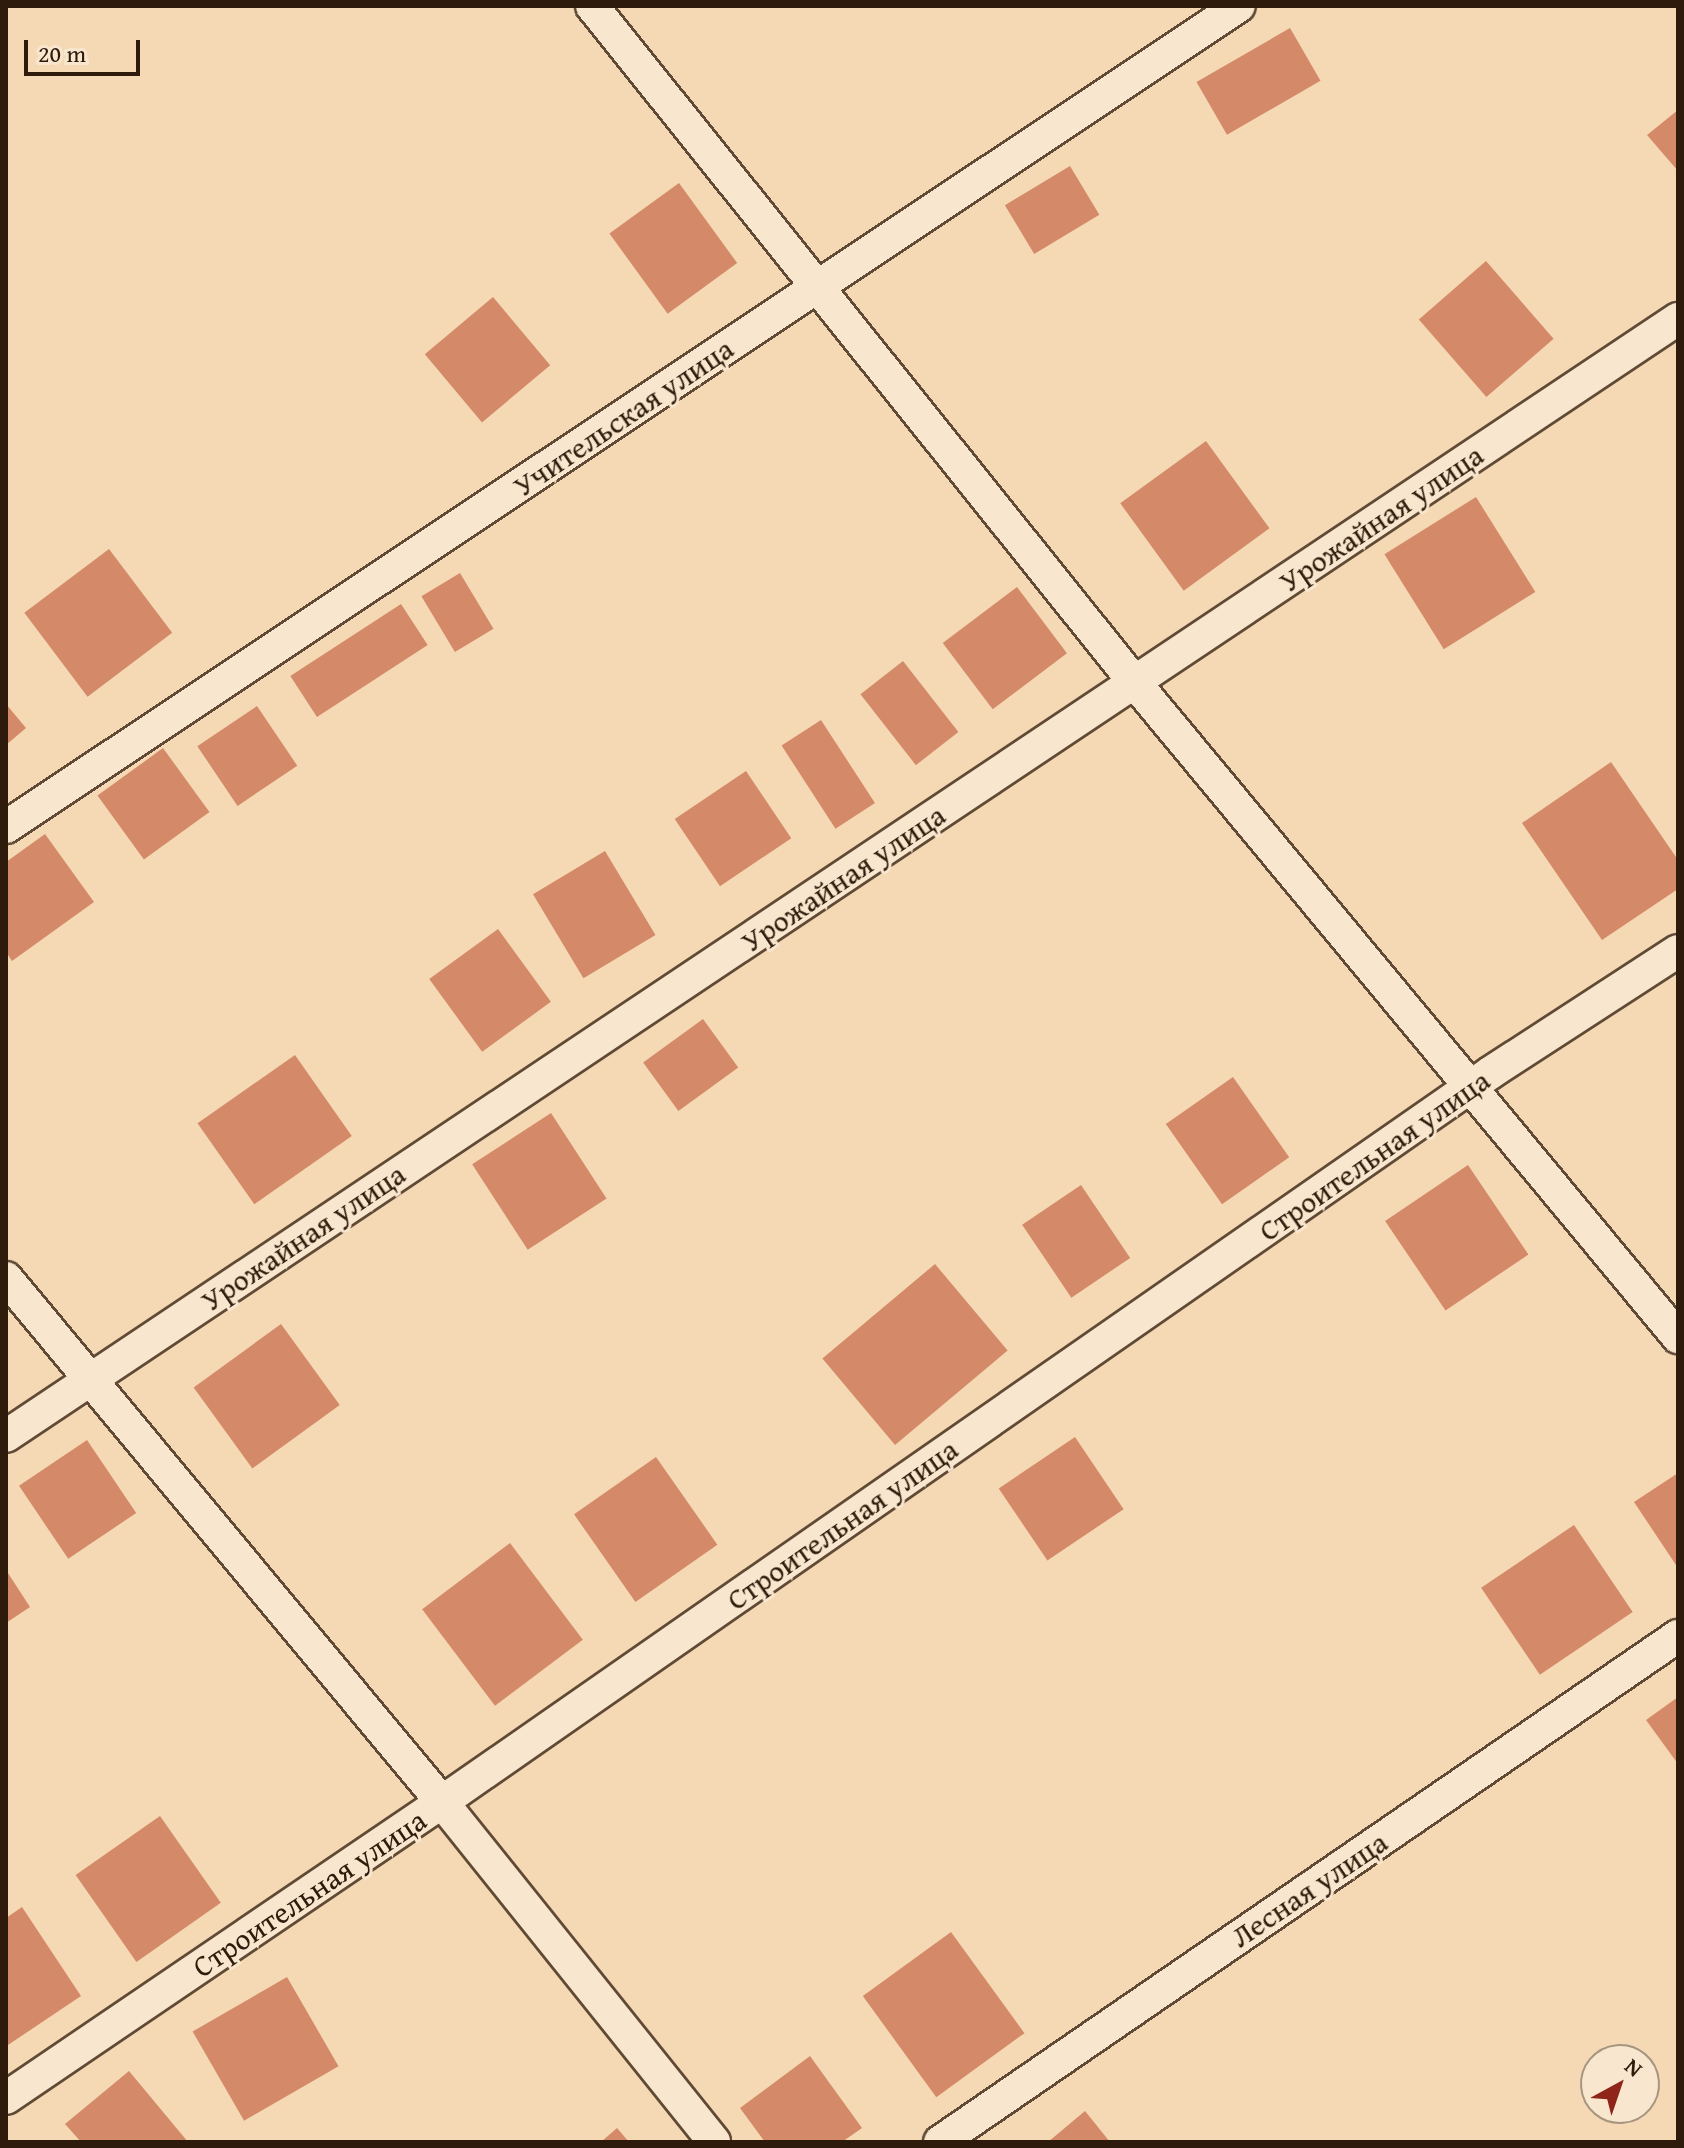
<!DOCTYPE html>
<meta charset="utf-8">
<style>
body{margin:0}
#map{position:relative;width:1684px;height:2148px;overflow:hidden;background:#f5d9b4;font-family:"Gentium Book Plus",serif}
div>[style]{position:absolute}
.building>*{inset:0;background:#d48a68;transform-origin:0 0}
.roads{filter:drop-shadow(2px 0 #604a35) drop-shadow(-2px 0 #604a35) drop-shadow(0 2px #604a35) drop-shadow(0 -2px #604a35)}
.minor>*{height:32px;margin:-16px;padding:0 16px;transform-origin:16px;border-radius:16px;background:#f8e6ce}
span{translate:-50% -50%;white-space:nowrap;text-align:center;line-height:1.15;-webkit-text-stroke:6px #f8e6ce;paint-order:stroke}
.street-label{font-size:30px;color:#2e1b0b}
.frame{position:absolute;inset:0;border:8px solid #2e1b0b;pointer-events:none}
.north{position:absolute;left:1580px;top:2044px;width:80px;height:80px;box-sizing:border-box;background:#f8e6ce;border:2px solid #a79580;border-radius:50%;rotate:40deg;font-size:22px;font-weight:700;line-height:32px;text-align:center;color:#2e1b0b}
.north::after{content:'';display:block;margin:auto;width:28px;height:36px;background:#8f2418;clip-path:polygon(50% 0,100% 100%,50% 72%,0 100%)}
.scale{position:absolute;left:24px;top:40px;width:116px;height:36px;box-sizing:border-box;border:4px solid #2e1b0b;border-top:0;padding-left:10px;font-size:24px;line-height:28px;white-space:nowrap;color:#2e1b0b;-webkit-text-stroke:6px #f8e6ce;paint-order:stroke}
</style>
<div id="map">
<div class="building">
<div style="left:1290px;top:28px;width:61px;height:108px;rotate:60deg"></div>
<div style="clip-path:polygon(1678px 110px,1678px 171px,1647px 135px)"></div>
<div style="left:1070px;top:166px;width:57px;height:76px;rotate:59deg"></div>
<div style="left:679px;top:183px;width:99px;height:86px;rotate:54deg"></div>
<div style="left:1486px;top:261px;width:103px;height:89px;rotate:49deg"></div>
<div style="left:493px;top:297px;width:89px;height:89px;rotate:50deg"></div>
<div style="left:1206px;top:441px;width:108px;height:106px;rotate:54deg"></div>
<div style="left:1476px;top:497px;width:112px;height:108px;rotate:58deg"></div>
<div style="left:109px;top:549px;width:105px;height:106px;rotate:53deg"></div>
<div style="left:460px;top:573px;width:65px;height:45px;rotate:59deg"></div>
<div style="left:1017px;top:587px;width:83px;height:93px;rotate:53deg"></div>
<div style="left:401px;top:604px;width:49px;height:132px;rotate:57deg"></div>
<div style="left:903px;top:661px;width:90px;height:54px;rotate:52deg"></div>
<div style="clip-path:polygon(6px 704px,26px 728px,6px 745px)"></div>
<div style="left:257px;top:706px;width:72px;height:72px;rotate:56deg"></div>
<div style="left:821px;top:720px;width:99px;height:47px;rotate:57deg"></div>
<div style="left:163px;top:748px;width:79px;height:81px;rotate:54deg"></div>
<div style="clip-path:polygon(1611px 762px,1678px 860px,1678px 889px,1602px 940px,1522px 823px)"></div>
<div style="left:746px;top:771px;width:81px;height:86px;rotate:56deg"></div>
<div style="clip-path:polygon(45px 834px,94px 902px,12px 961px,6px 952px,6px 862px)"></div>
<div style="left:605px;top:851px;width:98px;height:84px;rotate:59deg"></div>
<div style="left:498px;top:929px;width:90px;height:85px;rotate:54deg"></div>
<div style="left:703px;top:1019px;width:60px;height:74px;rotate:54deg"></div>
<div style="left:295px;top:1055px;width:99px;height:119px;rotate:55deg"></div>
<div style="left:1233px;top:1077px;width:98px;height:82px;rotate:55deg"></div>
<div style="left:551px;top:1113px;width:102px;height:94px;rotate:57deg"></div>
<div style="left:1468px;top:1165px;width:108px;height:100px;rotate:56deg"></div>
<div style="left:1081px;top:1185px;width:88px;height:71px;rotate:56deg"></div>
<div style="left:935px;top:1264px;width:113px;height:147px;rotate:50deg"></div>
<div style="left:281px;top:1324px;width:100px;height:108px;rotate:54deg"></div>
<div style="left:1075px;top:1437px;width:87px;height:92px;rotate:56deg"></div>
<div style="left:87px;top:1440px;width:88px;height:82px;rotate:56deg"></div>
<div style="left:656px;top:1457px;width:107px;height:100px;rotate:55deg"></div>
<div style="clip-path:polygon(1678px 1473px,1678px 1568px,1634px 1502px)"></div>
<div style="left:1574px;top:1525px;width:105px;height:112px;rotate:56deg"></div>
<div style="left:510px;top:1543px;width:121px;height:110px;rotate:53deg"></div>
<div style="clip-path:polygon(6px 1570px,30px 1607px,6px 1623px)"></div>
<div style="clip-path:polygon(1678px 1697px,1678px 1764px,1646px 1720px)"></div>
<div style="left:160px;top:1816px;width:106px;height:103px;rotate:55deg"></div>
<div style="clip-path:polygon(22px 1907px,81px 1996px,8px 2045px,6px 1918px)"></div>
<div style="left:951px;top:1932px;width:125px;height:109px;rotate:54deg"></div>
<div style="left:287px;top:1977px;width:103px;height:109px;rotate:60deg"></div>
<div style="clip-path:polygon(810px 2056px,862px 2128px,842px 2142px,765px 2142px,740px 2108px)"></div>
<div style="clip-path:polygon(129px 2071px,188px 2142px,81px 2142px,65px 2124px)"></div>
<div style="clip-path:polygon(1085px 2111px,1110px 2142px,1048px 2142px)"></div>
<div style="clip-path:polygon(617px 2128px,629px 2142px,601px 2142px)"></div>
</div>
<div class="roads">
<div class="minor">
<div style="left:592px;top:6px;width:869px;rotate:51.26deg"></div>
<div style="left:1136px;top:684px;width:849px;rotate:50.31deg"></div>
<div style="left:6px;top:827px;width:1481px;rotate:-33.66deg"></div>
<div style="left:6px;top:1278px;width:682px;rotate:50.24deg"></div>
<div style="left:442px;top:1802px;width:435px;rotate:51.3deg"></div>
<div style="left:6px;top:1436px;width:2011px;rotate:-33.75deg"></div>
<div style="left:6px;top:2098px;width:527px;rotate:-34.17deg"></div>
<div style="left:442px;top:1802px;width:1277px;rotate:-34.82deg"></div>
<div style="left:1490px;top:1073px;width:224px;rotate:-33deg"></div>
<div style="left:940px;top:2142px;width:895px;rotate:-34.44deg"></div>
</div>
</div>
<div class="street-label">
<span style="left:623px;top:417px;rotate:-34deg">Учительская улица</span>
<span style="left:1381px;top:518px;rotate:-34deg">Урожайная улица</span>
<span style="left:843px;top:878px;rotate:-34deg">Урожайная улица</span>
<span style="left:1374px;top:1155px;rotate:-35deg">Строительная улица</span>
<span style="left:303px;top:1237px;rotate:-34deg">Урожайная улица</span>
<span style="left:842px;top:1524px;rotate:-35deg">Строительная улица</span>
<span style="left:1309px;top:1889px;rotate:-34deg">Лесная улица</span>
<span style="left:309px;top:1893px;rotate:-34deg">Строительная улица</span>
</div>
<div class="frame"></div>
<div class="north">N</div>
<div class="scale">20 m</div>
</div>
